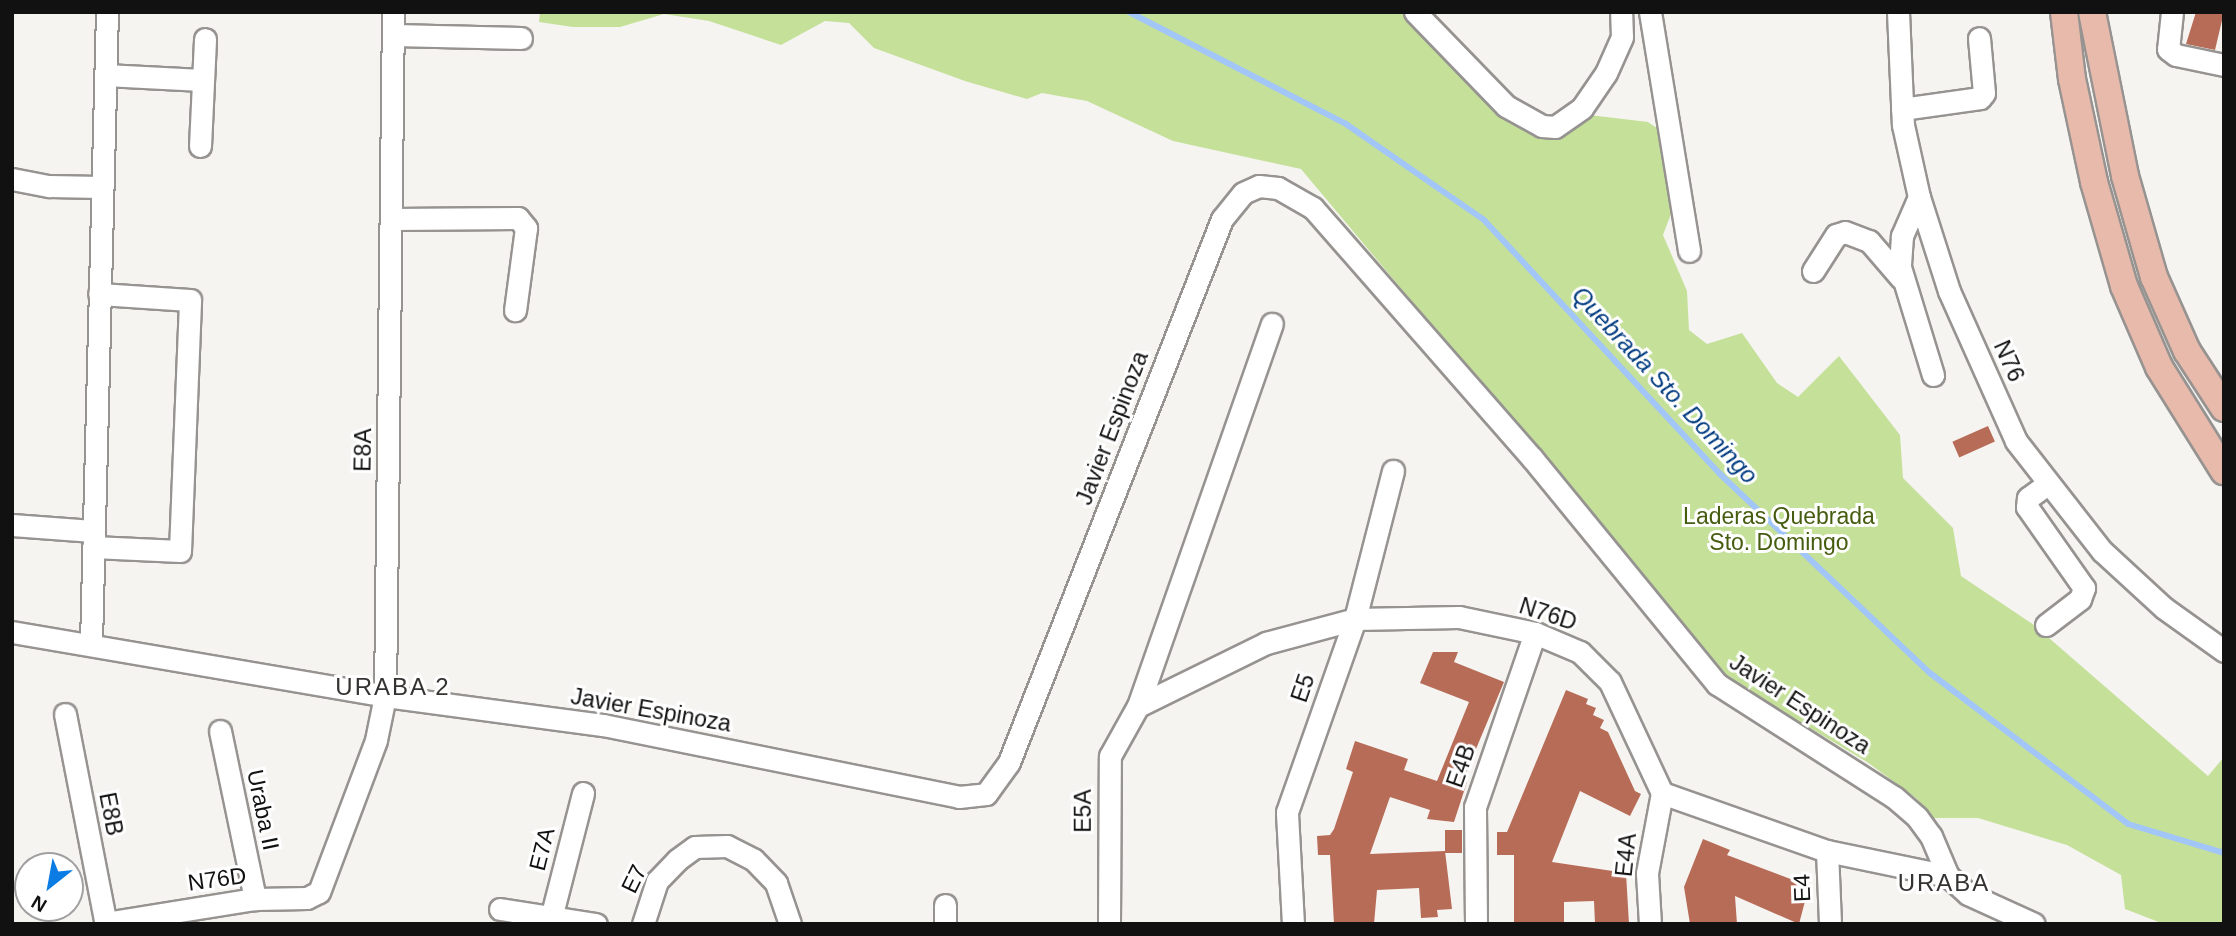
<!DOCTYPE html>
<style>
body{margin:0}
#map{position:relative;width:2236px;height:936px;overflow:hidden;background:#f6f4f1;font-family:Helvetica,sans-serif}
div>[style]{position:absolute}
.green>*{inset:0;background:#c4e099}
.stream>*{height:6px;margin:-3px;padding:0 3px;transform-origin:3px;border-radius:3px;background:#a3c6f8}
.building>*{inset:0;background:#b76c58;transform-origin:0 0}
.roads{filter:drop-shadow(2px 0 #969391) drop-shadow(-2px 0 #969391) drop-shadow(0 2px #969391) drop-shadow(0 -2px #969391)}
.minor>*{height:21px;margin:-10.5px;padding:0 10.5px;transform-origin:10.5px;border-radius:10.5px;background:#fff}
.major>*{height:26px;margin:-13px;padding:0 13px;transform-origin:13px;border-radius:13px;background:#e8baac}
span{translate:-50% -50%;white-space:nowrap;text-align:center;line-height:1.15;-webkit-text-stroke:6px #fff;paint-order:stroke}
.street-label{font-size:23px;color:#121111}
.park-label{font-size:23px;color:#465d10}
.water-label{font-size:24px;color:#003a7f;font-style:italic}
.neighbourhood-label{font-size:24px;color:#353331;letter-spacing:2px}
.frame{position:absolute;inset:0;border:14px solid #121111;pointer-events:none}
.north{position:absolute;left:14px;top:852px;width:70px;height:70px;box-sizing:border-box;background:#fff;border:2px solid #a0a0a0;border-radius:50%;rotate:211deg;font-size:19px;font-weight:700;line-height:28px;text-align:center;color:#121111}
.north::after{content:'';display:block;margin:auto;width:24px;height:32px;background:#0a7ce3;clip-path:polygon(50% 0,100% 100%,50% 72%,0 100%)}
</style>
<div id="map">
<div class="green">
<div style="clip-path:polygon(540px 12px,1418px 12px,1541px 128px,1581px 114px,1648px 122px,1667px 135px,1677px 198px,1663px 235px,1687px 291px,1689px 330px,1707px 344px,1742px 333px,1777px 383px,1798px 397px,1839px 356px,1900px 435px,1903px 478px,1953px 528px,1961px 576px,2034px 625px,2208px 776px,2224px 757px,2224px 924px,2164px 924px,2125px 909px,2121px 875px,2067px 845px,1978px 818px,1934px 818px,1916px 798px,1867px 762px,1728px 679px,1301px 169px,1173px 141px,1087px 101px,1042px 93px,1027px 99px,965px 81px,874px 48px,849px 23px,825px 21px,781px 45px,709px 21px,664px 14px,620px 27px,573px 27px,539px 22px)"></div>
</div>
<div class="stream">
<div style="left:1129px;top:12px;width:244px;rotate:27.3deg"></div>
<div style="left:1346px;top:124px;width:168px;rotate:34.8deg"></div>
<div style="left:1484px;top:220px;width:347px;rotate:47.1deg"></div>
<div style="left:1720px;top:474px;width:289px;rotate:43.5deg"></div>
<div style="left:1930px;top:673px;width:249px;rotate:37.3deg"></div>
<div style="left:2128px;top:824px;width:100px;rotate:16.8deg"></div>
</div>
<div class="building">
<div style="clip-path:polygon(2196px 12px,2224px 12px,2215px 50px,2186px 44px)"></div>
<div style="left:1988px;top:426px;width:17px;height:39px;rotate:66deg"></div>
<div style="clip-path:polygon(1433px 652px,1458px 652px,1454px 662px,1504px 682px,1463px 780px,1467px 782px,1454px 822px,1427px 819px,1430px 810px,1390px 797px,1370px 854px,1445px 851px,1452px 909px,1437px 910px,1438px 917px,1421px 918px,1419px 888px,1377px 890px,1374px 924px,1334px 924px,1330px 855px,1318px 855px,1317px 836px,1330px 835px,1334px 829px,1353px 772px,1346px 769px,1355px 741px,1408px 759px,1404px 770px,1437px 781px,1469px 702px,1420px 683px)"></div>
<div style="clip-path:polygon(1566px 690px,1588px 699px,1586px 704px,1596px 708px,1593px 715px,1604px 720px,1600px 728px,1608px 732px,1635px 791px,1641px 794px,1630px 816px,1580px 791px,1552px 862px,1626px 873px,1629px 924px,1595px 924px,1594px 901px,1564px 902px,1564px 924px,1514px 924px,1514px 855px,1497px 855px,1497px 832px,1507px 832px)"></div>
<div style="left:1462px;top:830px;width:23px;height:17px;rotate:90deg"></div>
<div style="clip-path:polygon(1703px 839px,1730px 850px,1727px 855px,1809px 886px,1799px 924px,1735px 896px,1737px 924px,1690px 924px,1684px 887px)"></div>
</div>
<div class="roads">
<div class="minor">
<div style="left:1415px;top:12px;width:131px;rotate:45.9deg"></div>
<div style="left:1506px;top:106px;width:41px;rotate:29.1deg"></div>
<div style="left:1542px;top:126px;width:13px;rotate:4deg"></div>
<div style="left:1555px;top:127px;width:33px;rotate:-35deg"></div>
<div style="left:1582px;top:108px;width:42px;rotate:-55.6deg"></div>
<div style="left:1606px;top:73px;width:39px;rotate:-66deg"></div>
<div style="left:1622px;top:37px;width:25px;rotate:-92deg"></div>
<div style="left:1650px;top:12px;width:242px;rotate:80.7deg"></div>
<div style="left:1898px;top:12px;width:113px;rotate:87.5deg"></div>
<div style="left:1903px;top:125px;width:74px;rotate:77.5deg"></div>
<div style="left:1919px;top:197px;width:99px;rotate:72.3deg"></div>
<div style="left:1949px;top:291px;width:164px;rotate:65.9deg"></div>
<div style="left:2016px;top:441px;width:140px;rotate:52deg"></div>
<div style="left:2102px;top:551px;width:84px;rotate:42.6deg"></div>
<div style="left:2164px;top:608px;width:74px;rotate:35.6deg"></div>
<div style="left:2172px;top:12px;width:37px;rotate:96deg"></div>
<div style="left:2168px;top:49px;width:10px;rotate:37deg"></div>
<div style="left:2176px;top:55px;width:49px;rotate:11.8deg"></div>
<div style="left:394px;top:35px;width:127px;rotate:1.4deg"></div>
<div style="left:105px;top:75px;width:97px;rotate:3deg"></div>
<div style="left:1902px;top:109px;width:79px;rotate:-8deg"></div>
<div style="left:1980px;top:98px;width:6px;rotate:-51deg"></div>
<div style="left:1984px;top:93px;width:55px;rotate:-95.2deg"></div>
<div style="left:200px;top:146px;width:107px;rotate:-87.3deg"></div>
<div style="left:12px;top:179px;width:38px;rotate:11deg"></div>
<div style="left:49px;top:186px;width:52px;rotate:1.1deg"></div>
<div style="left:1919px;top:197px;width:43px;rotate:113.6deg"></div>
<div style="left:1902px;top:236px;width:31px;rotate:94deg"></div>
<div style="left:1900px;top:267px;width:113px;rotate:73deg"></div>
<div style="left:393px;top:219px;width:125px;rotate:-0.5deg"></div>
<div style="left:518px;top:218px;width:13px;rotate:51deg"></div>
<div style="left:526px;top:228px;width:83px;rotate:97.6deg"></div>
<div style="left:1813px;top:271px;width:43px;rotate:-57.4deg"></div>
<div style="left:1836px;top:235px;width:9px;rotate:-18deg"></div>
<div style="left:1845px;top:232px;width:26px;rotate:21deg"></div>
<div style="left:1869px;top:241px;width:49px;rotate:49.1deg"></div>
<div style="left:12px;top:525px;width:81px;rotate:4.2deg"></div>
<div style="left:93px;top:547px;width:87px;rotate:2.6deg"></div>
<div style="left:180px;top:551px;width:251px;rotate:-87.7deg"></div>
<div style="left:190px;top:300px;width:91px;rotate:-176.2deg"></div>
<div style="left:2046px;top:625px;width:43px;rotate:-37.4deg"></div>
<div style="left:2080px;top:599px;width:12px;rotate:-70deg"></div>
<div style="left:2084px;top:588px;width:99px;rotate:-125.1deg"></div>
<div style="left:2027px;top:507px;width:9px;rotate:-84deg"></div>
<div style="left:2028px;top:498px;width:24px;rotate:-36deg"></div>
<div style="left:12px;top:632px;width:378px;rotate:9.7deg"></div>
<div style="left:385px;top:696px;width:220px;rotate:7.6deg"></div>
<div style="left:603px;top:725px;width:363px;rotate:11.4deg"></div>
<div style="left:959px;top:797px;width:27px;rotate:-6deg"></div>
<div style="left:986px;top:794px;width:39px;rotate:-54deg"></div>
<div style="left:1009px;top:762px;width:583px;rotate:-68.58deg"></div>
<div style="left:1222px;top:219px;width:33px;rotate:-51deg"></div>
<div style="left:1243px;top:193px;width:17px;rotate:-24deg"></div>
<div style="left:1259px;top:186px;width:19px;rotate:6deg"></div>
<div style="left:1278px;top:188px;width:40px;rotate:29.7deg"></div>
<div style="left:1313px;top:208px;width:332px;rotate:48.8deg"></div>
<div style="left:1532px;top:458px;width:292px;rotate:50.7deg"></div>
<div style="left:1717px;top:684px;width:210px;rotate:32.6deg"></div>
<div style="left:1894px;top:797px;width:30px;rotate:41deg"></div>
<div style="left:1917px;top:817px;width:24px;rotate:54deg"></div>
<div style="left:1931px;top:836px;width:43px;rotate:67deg"></div>
<div style="left:1948px;top:876px;width:27px;rotate:42deg"></div>
<div style="left:1968px;top:894px;width:72px;rotate:24.4deg"></div>
<div style="left:91px;top:643px;width:631px;rotate:-88.55deg"></div>
<div style="left:1138px;top:706px;width:143px;rotate:-26.2deg"></div>
<div style="left:1266px;top:643px;width:92px;rotate:-15.1deg"></div>
<div style="left:1355px;top:619px;width:104px;rotate:-1.1deg"></div>
<div style="left:1459px;top:617px;width:78px;rotate:11.9deg"></div>
<div style="left:1535px;top:633px;width:49px;rotate:22.9deg"></div>
<div style="left:1580px;top:652px;width:42px;rotate:45deg"></div>
<div style="left:1610px;top:682px;width:123px;rotate:64.9deg"></div>
<div style="left:1662px;top:793px;width:175px;rotate:19.4deg"></div>
<div style="left:1827px;top:851px;width:124px;rotate:11.7deg"></div>
<div style="left:65px;top:714px;width:214px;rotate:79deg"></div>
<div style="left:220px;top:731px;width:172px;rotate:78.2deg"></div>
<div style="left:1827px;top:851px;width:73px;rotate:87.6deg"></div>
<div style="left:500px;top:909px;width:97px;rotate:8.9deg"></div>
<div style="left:551px;top:918px;width:129px;rotate:-75.6deg"></div>
<div style="left:105px;top:923px;width:152px;rotate:-9.1deg"></div>
<div style="left:255px;top:899px;width:52px;rotate:-1.1deg"></div>
<div style="left:307px;top:898px;width:13px;rotate:-27deg"></div>
<div style="left:319px;top:892px;width:162px;rotate:-69.4deg"></div>
<div style="left:376px;top:740px;width:45px;rotate:-78.4deg"></div>
<div style="left:385px;top:696px;width:684px;rotate:-89.33deg"></div>
<div style="left:643px;top:924px;width:45px;rotate:-72deg"></div>
<div style="left:657px;top:881px;width:29px;rotate:-46deg"></div>
<div style="left:677px;top:860px;width:22px;rotate:-36deg"></div>
<div style="left:695px;top:847px;width:32px;rotate:-2deg"></div>
<div style="left:727px;top:846px;width:30px;rotate:27deg"></div>
<div style="left:754px;top:860px;width:32px;rotate:46deg"></div>
<div style="left:776px;top:883px;width:43px;rotate:71.1deg"></div>
<div style="left:945px;top:924px;width:19px;rotate:-90deg"></div>
<div style="left:1109px;top:924px;width:168px;rotate:-89.7deg"></div>
<div style="left:1110px;top:756px;width:57px;rotate:-60.8deg"></div>
<div style="left:1138px;top:706px;width:405px;rotate:-70.7deg"></div>
<div style="left:1293px;top:924px;width:112px;rotate:-93.1deg"></div>
<div style="left:1287px;top:812px;width:205px;rotate:-70.6deg"></div>
<div style="left:1355px;top:619px;width:153px;rotate:-75.6deg"></div>
<div style="left:1476px;top:924px;width:117px;rotate:-90.5deg"></div>
<div style="left:1475px;top:807px;width:184px;rotate:-71deg"></div>
<div style="left:1650px;top:924px;width:51px;rotate:-93.4deg"></div>
<div style="left:1647px;top:873px;width:81px;rotate:-79.4deg"></div>
</div>
<div class="major">
<div style="left:2064px;top:12px;width:67px;rotate:83.2deg"></div>
<div style="left:2072px;top:79px;width:105px;rotate:77.9deg"></div>
<div style="left:2094px;top:182px;width:108px;rotate:73.9deg"></div>
<div style="left:2124px;top:286px;width:88px;rotate:66.6deg"></div>
<div style="left:2159px;top:367px;width:123px;rotate:58deg"></div>
<div style="left:2092px;top:12px;width:167px;rotate:78.6deg"></div>
<div style="left:2125px;top:176px;width:105px;rotate:74deg"></div>
<div style="left:2154px;top:277px;width:81px;rotate:66deg"></div>
<div style="left:2187px;top:351px;width:68px;rotate:57deg"></div>
</div>
</div>
<div class="street-label">
<span style="left:2009px;top:361px;rotate:66deg">N76</span>
<span style="left:1112px;top:428px;rotate:-69deg">Javier Espinoza</span>
<span style="left:363px;top:450px;rotate:-89deg">E8A</span>
<span style="left:1548px;top:614px;rotate:18deg">N76D</span>
<span style="left:1303px;top:688px;rotate:-71deg">E5</span>
<span style="left:1800px;top:704px;rotate:33deg">Javier Espinoza</span>
<span style="left:651px;top:710px;rotate:10deg">Javier Espinoza</span>
<span style="left:1461px;top:766px;rotate:-71deg">E4B</span>
<span style="left:263px;top:810px;rotate:78deg">Uraba II</span>
<span style="left:1083px;top:811px;rotate:-90deg">E5A</span>
<span style="left:111px;top:814px;rotate:79deg">E8B</span>
<span style="left:542px;top:849px;rotate:-76deg">E7A</span>
<span style="left:1626px;top:855px;rotate:-84deg">E4A</span>
<span style="left:217px;top:879px;rotate:-8deg">N76D</span>
<span style="left:634px;top:879px;rotate:-64deg">E7</span>
<span style="left:1802px;top:888px;rotate:-92deg">E4</span>
</div>
<div class="park-label">
<span style="left:1779px;top:529px">Laderas Quebrada<br>Sto. Domingo</span>
</div>
<div class="water-label">
<span style="left:1665px;top:385px;rotate:47deg">Quebrada Sto. Domingo</span>
</div>
<div class="neighbourhood-label">
<span style="left:393px;top:687px">URABA 2</span>
<span style="left:1944px;top:883px">URABA</span>
</div>
<div class="frame"></div>
<div class="north">N</div>
</div>
